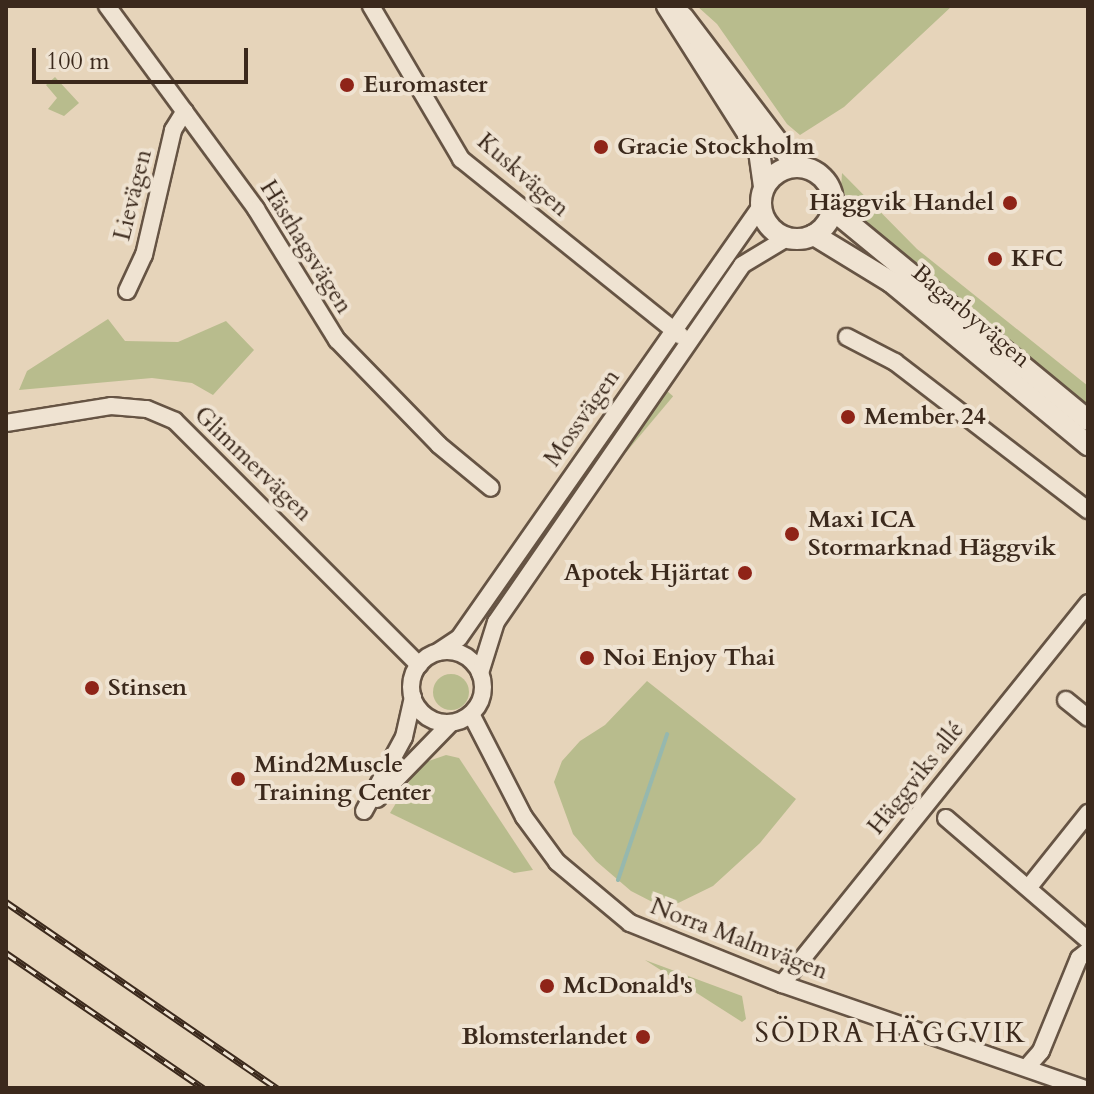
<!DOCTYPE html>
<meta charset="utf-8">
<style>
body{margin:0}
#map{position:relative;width:1094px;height:1094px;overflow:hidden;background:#e6d4ba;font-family:Cardo,serif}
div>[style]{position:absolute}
.green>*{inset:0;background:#b8bc8d;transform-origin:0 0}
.round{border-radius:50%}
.stream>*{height:4px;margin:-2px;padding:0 2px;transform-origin:2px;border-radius:2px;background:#96b8ae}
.roads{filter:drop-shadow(2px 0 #665444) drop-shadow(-2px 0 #665444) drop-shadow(0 2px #665444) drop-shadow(0 -2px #665444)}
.minor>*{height:16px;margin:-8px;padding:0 8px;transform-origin:8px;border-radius:8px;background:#efe3d2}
.minor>.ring{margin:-8px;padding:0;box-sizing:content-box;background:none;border:16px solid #efe3d2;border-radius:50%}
.tertiary>*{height:20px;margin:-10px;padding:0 10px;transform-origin:10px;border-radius:10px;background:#efe3d2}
.tertiary>.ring{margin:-10px;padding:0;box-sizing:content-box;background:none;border:20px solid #efe3d2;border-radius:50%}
.rail>*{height:7px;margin-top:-3.5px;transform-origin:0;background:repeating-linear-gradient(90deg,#efe3d2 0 12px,#3b291c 0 24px);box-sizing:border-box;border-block:2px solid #3b291c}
.dots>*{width:22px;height:22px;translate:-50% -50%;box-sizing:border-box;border:4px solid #efe3d2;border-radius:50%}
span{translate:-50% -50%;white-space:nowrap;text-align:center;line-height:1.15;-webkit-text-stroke:8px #efe3d2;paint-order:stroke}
.poi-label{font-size:24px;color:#3b291c;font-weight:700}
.left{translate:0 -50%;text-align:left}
.right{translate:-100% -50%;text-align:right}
.street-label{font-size:24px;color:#3b291c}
.quarter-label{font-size:28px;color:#3b291c;letter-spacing:2px}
.frame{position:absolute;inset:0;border:8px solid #3b291c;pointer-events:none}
.scale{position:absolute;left:32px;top:48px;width:216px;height:36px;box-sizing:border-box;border:4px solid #3b291c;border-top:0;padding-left:10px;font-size:24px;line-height:28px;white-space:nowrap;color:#3b291c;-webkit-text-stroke:6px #efe3d2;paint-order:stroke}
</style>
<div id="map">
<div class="green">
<div style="clip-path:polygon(697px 6px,952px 6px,844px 107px,800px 135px,787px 124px,717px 24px)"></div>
<div style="clip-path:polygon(55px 77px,79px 103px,64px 116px,48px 109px,57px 98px,46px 85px)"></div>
<div style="clip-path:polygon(842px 173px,917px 249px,1088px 386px,1088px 406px,853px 218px,857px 214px,841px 188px)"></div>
<div style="clip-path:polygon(108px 319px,125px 341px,178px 342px,226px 321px,254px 350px,213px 395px,192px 383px,152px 378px,19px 390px,27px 371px)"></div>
<div style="left:667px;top:391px;width:8px;height:190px;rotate:40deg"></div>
<div class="round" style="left:433px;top:674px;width:36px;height:36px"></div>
<div style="clip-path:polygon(647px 681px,796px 799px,760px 843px,713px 886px,666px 909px,631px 891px,596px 861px,573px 834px,554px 782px,562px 761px,580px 741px,605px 725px)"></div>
<div style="clip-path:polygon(446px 755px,459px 758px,533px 870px,514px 873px,390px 813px,420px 764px)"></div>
<div style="clip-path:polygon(645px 960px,742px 996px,746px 1019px,742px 1022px)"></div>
</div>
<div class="stream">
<div style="left:618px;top:880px;width:154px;rotate:-71.4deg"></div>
</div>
<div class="roads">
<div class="minor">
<div style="left:107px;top:6px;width:252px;rotate:53.7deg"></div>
<div style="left:256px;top:209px;width:154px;rotate:58.3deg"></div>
<div style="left:337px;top:340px;width:146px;rotate:45.8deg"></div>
<div style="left:439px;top:445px;width:67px;rotate:39.6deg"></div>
<div style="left:371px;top:6px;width:178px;rotate:59.5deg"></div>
<div style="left:461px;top:159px;width:282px;rotate:38.8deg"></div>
<div style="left:127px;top:291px;width:40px;rotate:-65deg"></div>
<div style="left:144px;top:255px;width:128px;rotate:-76.9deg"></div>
<div style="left:173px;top:130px;width:22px;rotate:-58deg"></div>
<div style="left:847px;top:337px;width:54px;rotate:27.5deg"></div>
<div style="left:895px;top:362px;width:243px;rotate:37.5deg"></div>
<div style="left:6px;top:423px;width:106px;rotate:-9.2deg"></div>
<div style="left:111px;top:406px;width:36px;rotate:5deg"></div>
<div style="left:147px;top:409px;width:30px;rotate:23deg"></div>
<div style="left:175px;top:421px;width:345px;rotate:45deg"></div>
<div class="ring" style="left:411px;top:651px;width:56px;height:56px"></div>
<div style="left:438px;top:652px;width:25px;rotate:-34deg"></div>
<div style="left:459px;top:638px;width:527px;rotate:-55.04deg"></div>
<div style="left:480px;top:673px;width:53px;rotate:-72.6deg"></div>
<div style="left:496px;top:622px;width:434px;rotate:-55.4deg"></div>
<div style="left:742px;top:265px;width:52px;rotate:-31deg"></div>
<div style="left:1066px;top:700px;width:28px;rotate:39deg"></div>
<div style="left:471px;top:714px;width:116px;rotate:62.8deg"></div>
<div style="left:524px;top:817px;width:56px;rotate:53.7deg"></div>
<div style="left:557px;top:862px;width:95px;rotate:39.9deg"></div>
<div style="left:630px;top:923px;width:164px;rotate:21.9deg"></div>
<div style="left:782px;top:984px;width:318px;rotate:19.1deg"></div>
<div style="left:377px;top:799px;width:106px;rotate:-45.8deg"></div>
<div style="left:364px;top:811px;width:84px;rotate:-61.6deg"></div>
<div style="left:404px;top:737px;width:41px;rotate:-77.3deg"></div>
<div style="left:946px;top:818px;width:187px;rotate:40.7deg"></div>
<div style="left:1029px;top:887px;width:95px;rotate:-51.4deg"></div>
<div style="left:782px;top:984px;width:489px;rotate:-51.2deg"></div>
<div style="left:1028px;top:1066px;width:20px;rotate:-49deg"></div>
<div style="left:1041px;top:1051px;width:100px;rotate:-67.8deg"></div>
<div style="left:1079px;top:958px;width:11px;rotate:-38deg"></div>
</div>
<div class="tertiary">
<div style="left:667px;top:6px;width:172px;rotate:57.6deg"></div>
<div style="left:759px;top:151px;width:36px;rotate:82deg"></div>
<div style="left:683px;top:17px;width:187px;rotate:52.8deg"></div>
<div class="ring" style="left:761px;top:167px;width:52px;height:52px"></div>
<div style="left:833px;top:210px;width:330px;rotate:39.5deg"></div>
<div style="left:814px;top:235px;width:90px;rotate:31.4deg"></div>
<div style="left:891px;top:282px;width:256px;rotate:39.6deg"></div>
</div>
</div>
<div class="rail">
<div style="left:6px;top:902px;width:329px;rotate:34.5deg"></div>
<div style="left:6px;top:953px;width:239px;rotate:34.4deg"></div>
</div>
<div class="dots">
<div style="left:347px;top:85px;background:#8f2418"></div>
<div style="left:601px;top:147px;background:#8f2418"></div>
<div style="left:1010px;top:203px;background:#8f2418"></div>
<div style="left:995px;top:259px;background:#8f2418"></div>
<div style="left:848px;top:417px;background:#8f2418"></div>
<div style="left:792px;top:534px;background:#8f2418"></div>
<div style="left:745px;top:573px;background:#8f2418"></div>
<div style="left:587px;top:658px;background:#8f2418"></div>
<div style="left:92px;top:688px;background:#8f2418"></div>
<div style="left:238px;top:779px;background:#8f2418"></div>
<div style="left:547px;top:986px;background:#8f2418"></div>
<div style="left:643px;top:1037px;background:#8f2418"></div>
</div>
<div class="poi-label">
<span class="left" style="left:363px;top:85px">Euromaster</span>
<span class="left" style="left:617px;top:147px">Gracie Stockholm</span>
<span class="right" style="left:994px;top:203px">Häggvik Handel</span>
<span class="left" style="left:1011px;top:259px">KFC</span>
<span class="left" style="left:864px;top:417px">Member 24</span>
<span class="left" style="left:808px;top:534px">Maxi ICA<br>Stormarknad Häggvik</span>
<span class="right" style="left:729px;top:573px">Apotek Hjärtat</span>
<span class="left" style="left:603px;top:658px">Noi Enjoy Thai</span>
<span class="left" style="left:108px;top:688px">Stinsen</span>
<span class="left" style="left:254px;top:779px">Mind2Muscle<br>Training Center</span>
<span class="left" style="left:563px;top:986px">McDonald's</span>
<span class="right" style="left:627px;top:1037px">Blomsterlandet</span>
</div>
<div class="street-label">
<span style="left:523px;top:175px;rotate:41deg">Kuskvägen</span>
<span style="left:133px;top:195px;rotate:-76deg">Lievägen</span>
<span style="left:306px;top:247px;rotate:58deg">Hästhagsvägen</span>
<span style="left:971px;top:316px;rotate:40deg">Bagarbyvägen</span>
<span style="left:582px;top:418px;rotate:-55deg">Mossvägen</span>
<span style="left:253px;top:464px;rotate:44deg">Glimmervägen</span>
<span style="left:916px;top:778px;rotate:-51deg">Häggviks allé</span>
<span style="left:739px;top:939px;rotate:21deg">Norra Malmvägen</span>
</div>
<div class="quarter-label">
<span style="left:891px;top:1033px">SÖDRA HÄGGVIK</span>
</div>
<div class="frame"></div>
<div class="scale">100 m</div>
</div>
